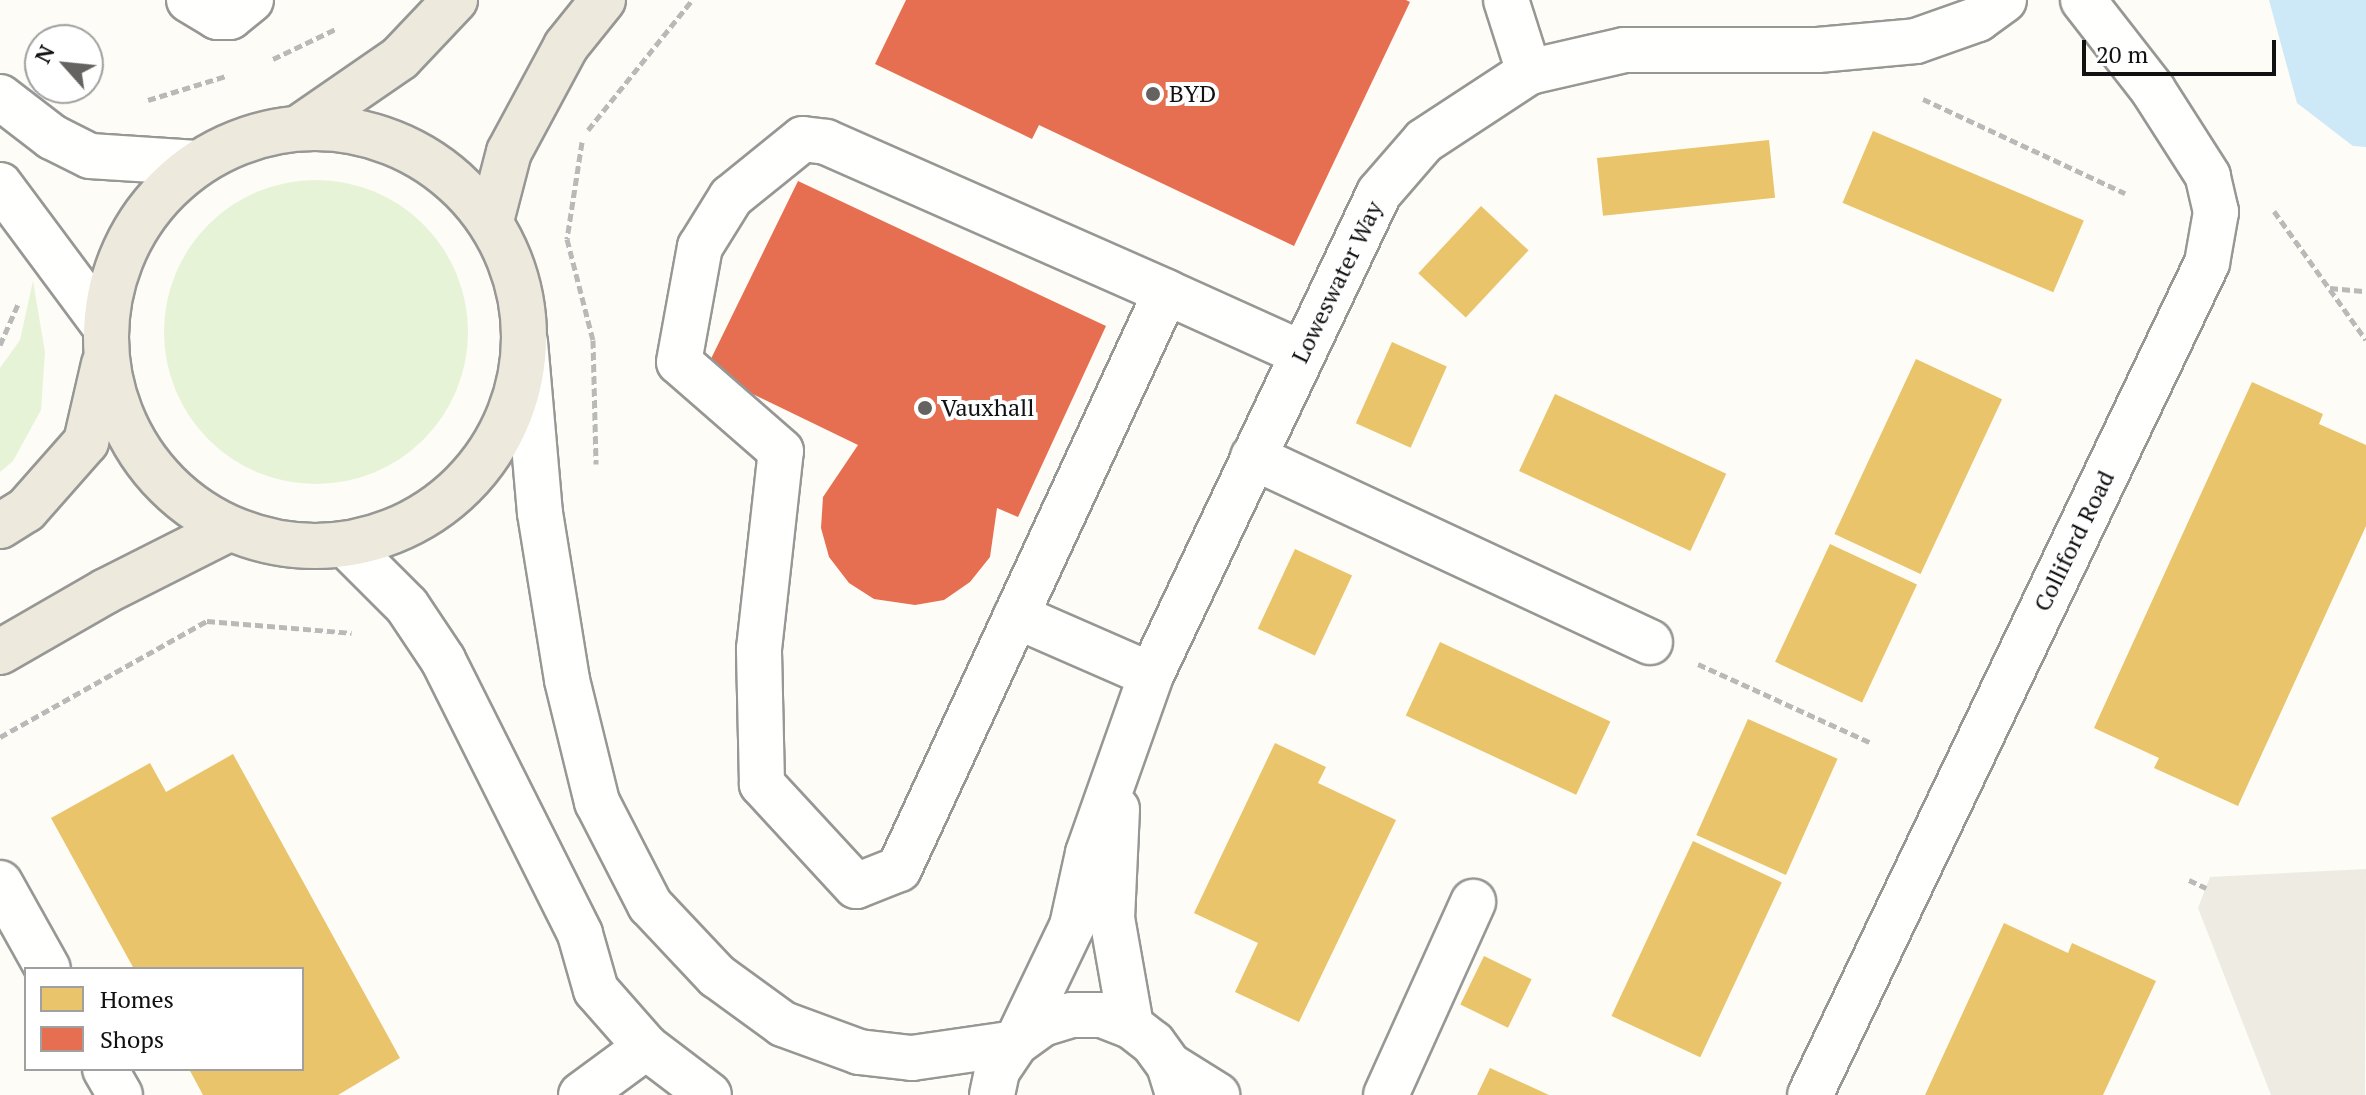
<!DOCTYPE html>
<style>
body{margin:0}
#map{position:relative;width:2366px;height:1095px;overflow:hidden;background:#fdfcf7;font-family:"PT Serif",serif}
div>[style]{position:absolute}
.green>*{inset:0;background:#e7f3d7}
.round{border-radius:50%}
.plaza>*{inset:0;background:#edebe2}
.water>*{inset:0;background:#cde8f7}
.homes>*{inset:0;background:#e9c46a;transform-origin:0 0}
.shops>*{inset:0;background:#e76f51}
.path>*{height:5px;margin-top:-2.5px;transform-origin:0;background:repeating-linear-gradient(90deg,#b9b9b8 0 8px,transparent 0 12px)}
.roads{filter:drop-shadow(2px 0 #979795) drop-shadow(-2px 0 #979795) drop-shadow(0 2px #979795) drop-shadow(0 -2px #979795)}
.minor>*{height:44px;margin:-22px;padding:0 22px;transform-origin:22px;border-radius:22px;background:#fffffe}
.major>*{height:44px;margin:-22px;padding:0 22px;transform-origin:22px;border-radius:22px;background:#ede9dc}
.major>.ring{margin:-22px;padding:0;box-sizing:content-box;background:none;border:44px solid #ede9dc;border-radius:50%}
.dots>*{width:22px;height:22px;translate:-50% -50%;box-sizing:border-box;border:4px solid #fff;border-radius:50%}
span{translate:-50% -50%;white-space:nowrap;text-align:center;line-height:1.15;-webkit-text-stroke:8px #fff;paint-order:stroke}
.poi-label{font-size:24px;color:#111}
.left{translate:0 -50%;text-align:left}
.street-label{font-size:24px;color:#111}
.legend{position:absolute;left:24px;top:967px;width:280px;height:104px;box-sizing:border-box;background:#fff;border:2px solid #a0a0a0;margin:0;padding:10px 14px;list-style:none;font-size:24px;color:#111}
.legend li{display:flex;align-items:center;gap:16px;height:40px}
.legend b{width:40px;border:2px solid #a0a0a0}
.north{position:absolute;left:24px;top:24px;width:80px;height:80px;box-sizing:border-box;background:#fff;border:2px solid #a0a0a0;border-radius:50%;rotate:297deg;font-size:22px;font-weight:700;line-height:32px;text-align:center;color:#111}
.north::after{content:'';display:block;margin:auto;width:28px;height:36px;background:#646362;clip-path:polygon(50% 0,100% 100%,50% 72%,0 100%)}
.scale{position:absolute;left:2082px;top:40px;width:194px;height:36px;box-sizing:border-box;border:4px solid #111;border-top:0;padding-left:10px;font-size:24px;line-height:28px;white-space:nowrap;color:#111;-webkit-text-stroke:6px #fff;paint-order:stroke}
</style>
<div id="map">
<div class="green">
<div class="round" style="left:164px;top:180px;width:304px;height:304px"></div>
<div style="clip-path:polygon(33px 281px,45px 352px,41px 410px,13px 461px,0 472px,0 368px,20px 340px)"></div>
</div>
<div class="plaza">
<div style="clip-path:polygon(2366px 869px,2365px 1095px,2271px 1095px,2198px 908px,2210px 877px)"></div>
</div>
<div class="water">
<div style="clip-path:polygon(2269px 0,2366px 0,2366px 147px,2353px 146px,2297px 103px)"></div>
</div>
<div class="homes">
<div style="left:1873px;top:131px;width:229px;height:78px;rotate:23deg"></div>
<div style="left:1769px;top:140px;width:58px;height:173px;rotate:84deg"></div>
<div style="left:1481px;top:206px;width:65px;height:92px;rotate:43deg"></div>
<div style="left:1392px;top:342px;width:60px;height:89px;rotate:24deg"></div>
<div style="left:1916px;top:359px;width:95px;height:193px;rotate:25deg"></div>
<div style="clip-path:polygon(2252px 382px,2323px 414px,2319px 424px,2366px 445px,2366px 526px,2238px 806px,2154px 768px,2159px 758px,2094px 728px)"></div>
<div style="left:1555px;top:394px;width:189px;height:85px;rotate:25deg"></div>
<div style="left:1830px;top:544px;width:96px;height:130px;rotate:25deg"></div>
<div style="left:1295px;top:549px;width:63px;height:88px;rotate:25deg"></div>
<div style="left:1440px;top:642px;width:188px;height:81px;rotate:25deg"></div>
<div style="left:1748px;top:719px;width:98px;height:127px;rotate:24deg"></div>
<div style="clip-path:polygon(1275px 743px,1326px 767px,1318px 783px,1396px 820px,1299px 1022px,1235px 992px,1258px 943px,1194px 913px)"></div>
<div style="clip-path:polygon(233px 754px,400px 1058px,338px 1095px,203px 1095px,189px 1069px,302px 1069px,302px 969px,134px 969px,51px 818px,150px 763px,166px 792px)"></div>
<div style="left:1693px;top:841px;width:98px;height:193px;rotate:25deg"></div>
<div style="clip-path:polygon(2004px 923px,2068px 953px,2072px 943px,2156px 981px,2103px 1095px,1925px 1095px)"></div>
<div style="left:1484px;top:956px;width:53px;height:54px;rotate:26deg"></div>
<div style="clip-path:polygon(1490px 1068px,1549px 1095px,1477px 1095px)"></div>
</div>
<div class="shops">
<div style="clip-path:polygon(906px 0,1406px 0,1410px 2px,1294px 246px,1039px 125px,1032px 139px,875px 64px)"></div>
<div style="clip-path:polygon(798px 181px,1106px 326px,1018px 517px,997px 508px,990px 557px,970px 582px,944px 600px,915px 605px,874px 599px,849px 583px,829px 557px,821px 528px,823px 497px,858px 445px,705px 371px)"></div>
</div>
<div class="path">
<div style="left:273px;top:59px;width:70px;rotate:-25.5deg"></div>
<div style="left:1923px;top:99px;width:223px;rotate:25deg"></div>
<div style="left:148px;top:100px;width:82px;rotate:-17.1deg"></div>
<div style="left:588px;top:130px;width:166px;rotate:-51.3deg"></div>
<div style="left:582px;top:142px;width:98px;rotate:98.8deg"></div>
<div style="left:567px;top:239px;width:104px;rotate:75.6deg"></div>
<div style="left:593px;top:340px;width:124px;rotate:88.6deg"></div>
<div style="left:2274px;top:211px;width:158px;rotate:54.5deg"></div>
<div style="left:2330px;top:288px;width:36px;rotate:5deg"></div>
<div style="left:0;top:345px;width:47px;rotate:-66.2deg"></div>
<div style="left:1698px;top:664px;width:190px;rotate:24.5deg"></div>
<div style="left:0;top:737px;width:237px;rotate:-29.3deg"></div>
<div style="left:207px;top:621px;width:145px;rotate:4.7deg"></div>
<div style="left:2189px;top:880px;width:19px;rotate:25deg"></div>
</div>
<div class="roads">
<div class="minor">
<div style="left:189px;top:0;width:33px;rotate:31deg"></div>
<div style="left:217px;top:17px;width:13px"></div>
<div style="left:230px;top:17px;width:27px;rotate:-39deg"></div>
<div style="left:1506px;top:0;width:76px;rotate:72.3deg"></div>
<div style="left:0;top:97px;width:66px;rotate:37.6deg"></div>
<div style="left:52px;top:137px;width:42px;rotate:26.6deg"></div>
<div style="left:90px;top:156px;width:107px;rotate:3.7deg"></div>
<div style="left:0;top:185px;width:174px;rotate:53.4deg"></div>
<div style="left:1166px;top:292px;width:636px;rotate:114.83deg"></div>
<div style="left:899px;top:869px;width:46px;rotate:158.4deg"></div>
<div style="left:856px;top:886px;width:139px;rotate:-132.7deg"></div>
<div style="left:762px;top:784px;width:135px;rotate:-91.3deg"></div>
<div style="left:759px;top:649px;width:199px;rotate:-83.7deg"></div>
<div style="left:781px;top:451px;width:135px;rotate:-138.9deg"></div>
<div style="left:679px;top:362px;width:117px;rotate:-79.7deg"></div>
<div style="left:700px;top:247px;width:59px;rotate:-58.2deg"></div>
<div style="left:731px;top:197px;width:92px;rotate:-38.9deg"></div>
<div style="left:803px;top:139px;width:23px;rotate:7deg"></div>
<div style="left:826px;top:142px;width:372px;rotate:23.8deg"></div>
<div style="left:1166px;top:292px;width:148px;rotate:24.3deg"></div>
<div style="left:525px;top:342px;width:172px;rotate:85deg"></div>
<div style="left:540px;top:513px;width:169px;rotate:80.8deg"></div>
<div style="left:567px;top:680px;width:126px;rotate:76.2deg"></div>
<div style="left:597px;top:802px;width:116px;rotate:62.8deg"></div>
<div style="left:650px;top:905px;width:98px;rotate:46.7deg"></div>
<div style="left:717px;top:976px;width:82px;rotate:36deg"></div>
<div style="left:783px;top:1024px;width:81px;rotate:20.2deg"></div>
<div style="left:859px;top:1052px;width:53px;rotate:6.5deg"></div>
<div style="left:912px;top:1058px;width:105px;rotate:-8.2deg"></div>
<div style="left:1016px;top:1043px;width:130px;rotate:-64.4deg"></div>
<div style="left:1072px;top:926px;width:75px;rotate:-77.6deg"></div>
<div style="left:1088px;top:853px;width:189px;rotate:-70.5deg"></div>
<div style="left:1151px;top:675px;width:533px;rotate:-64.68deg"></div>
<div style="left:1379px;top:193px;width:69px;rotate:-49.1deg"></div>
<div style="left:1424px;top:141px;width:126px;rotate:-33.3deg"></div>
<div style="left:1529px;top:72px;width:98px;rotate:-13deg"></div>
<div style="left:1624px;top:50px;width:194px"></div>
<div style="left:1818px;top:50px;width:98px;rotate:-5.2deg"></div>
<div style="left:1916px;top:41px;width:66px;rotate:-19.5deg"></div>
<div style="left:1978px;top:19px;width:32px;rotate:-36deg"></div>
<div style="left:1253px;top:457px;width:438px;rotate:25deg"></div>
<div style="left:346px;top:545px;width:86px;rotate:45deg"></div>
<div style="left:407px;top:606px;width:65px;rotate:56.3deg"></div>
<div style="left:443px;top:660px;width:306px;rotate:63.4deg"></div>
<div style="left:580px;top:934px;width:58px;rotate:74.1deg"></div>
<div style="left:596px;top:990px;width:76px;rotate:48.7deg"></div>
<div style="left:646px;top:1047px;width:79px;rotate:37.3deg"></div>
<div style="left:1016px;top:616px;width:147px;rotate:23.6deg"></div>
<div style="left:1117px;top:809px;width:109px;rotate:92.6deg"></div>
<div style="left:1112px;top:918px;width:110px;rotate:80deg"></div>
<div style="left:0;top:883px;width:98px;rotate:60.8deg"></div>
<div style="left:1169px;top:1065px;width:57px;rotate:32deg"></div>
<div style="left:105px;top:1069px;width:30px;rotate:60deg"></div>
<div style="left:581px;top:1095px;width:81px;rotate:-36.4deg"></div>
<div style="left:992px;top:1095px;width:25px;rotate:-78deg"></div>
<div style="left:997px;top:1071px;width:34px;rotate:-56deg"></div>
<div style="left:1016px;top:1043px;width:32px;rotate:-36deg"></div>
<div style="left:1042px;top:1024px;width:30px;rotate:-17deg"></div>
<div style="left:1071px;top:1015px;width:31px"></div>
<div style="left:1102px;top:1015px;width:31px;rotate:21deg"></div>
<div style="left:1131px;top:1026px;width:28px;rotate:38deg"></div>
<div style="left:1153px;top:1043px;width:27px;rotate:54deg"></div>
<div style="left:1169px;top:1065px;width:31px;rotate:73deg"></div>
<div style="left:1386px;top:1095px;width:212px;rotate:-65.7deg"></div>
<div style="left:1810px;top:1095px;width:922px;rotate:-64.49deg"></div>
<div style="left:2207px;top:263px;width:52px;rotate:-80deg"></div>
<div style="left:2216px;top:212px;width:37px;rotate:-103deg"></div>
<div style="left:2208px;top:176px;width:102px;rotate:-122.6deg"></div>
<div style="left:2153px;top:90px;width:114px;rotate:-127.9deg"></div>
</div>
<div class="major">
<div style="left:300px;top:127px;width:121px;rotate:-34.6deg"></div>
<div style="left:400px;top:58px;width:80px;rotate:-46.5deg"></div>
<div class="ring" style="left:106px;top:128px;width:374px;height:374px"></div>
<div style="left:491px;top:221px;width:71px;rotate:-75.4deg"></div>
<div style="left:509px;top:152px;width:120px;rotate:-61.7deg"></div>
<div style="left:566px;top:46px;width:59px;rotate:-51.2deg"></div>
<div style="left:0;top:526px;width:31px;rotate:-32deg"></div>
<div style="left:26px;top:510px;width:91px;rotate:-48.6deg"></div>
<div style="left:86px;top:442px;width:80px;rotate:-77deg"></div>
<div style="left:0;top:652px;width:122px;rotate:-29.9deg"></div>
<div style="left:106px;top:591px;width:138px;rotate:-26.8deg"></div>
</div>
</div>
<div class="dots">
<div style="left:1153px;top:94px;background:#646362"></div>
<div style="left:925px;top:408px;background:#646362"></div>
</div>
<div class="poi-label">
<span class="left" style="left:1169px;top:94px">BYD</span>
<span class="left" style="left:941px;top:408px">Vauxhall</span>
</div>
<div class="street-label">
<span style="left:1337px;top:282px;rotate:-64deg">Loweswater Way</span>
<span style="left:2074px;top:541px;rotate:-64deg">Colliford Road</span>
</div>
<ul class="legend">
<li><b style="height:22px;background:#e9c46a"></b>Homes</li>
<li><b style="height:22px;background:#e76f51"></b>Shops</li>
</ul>
<div class="north">N</div>
<div class="scale">20 m</div>
</div>
